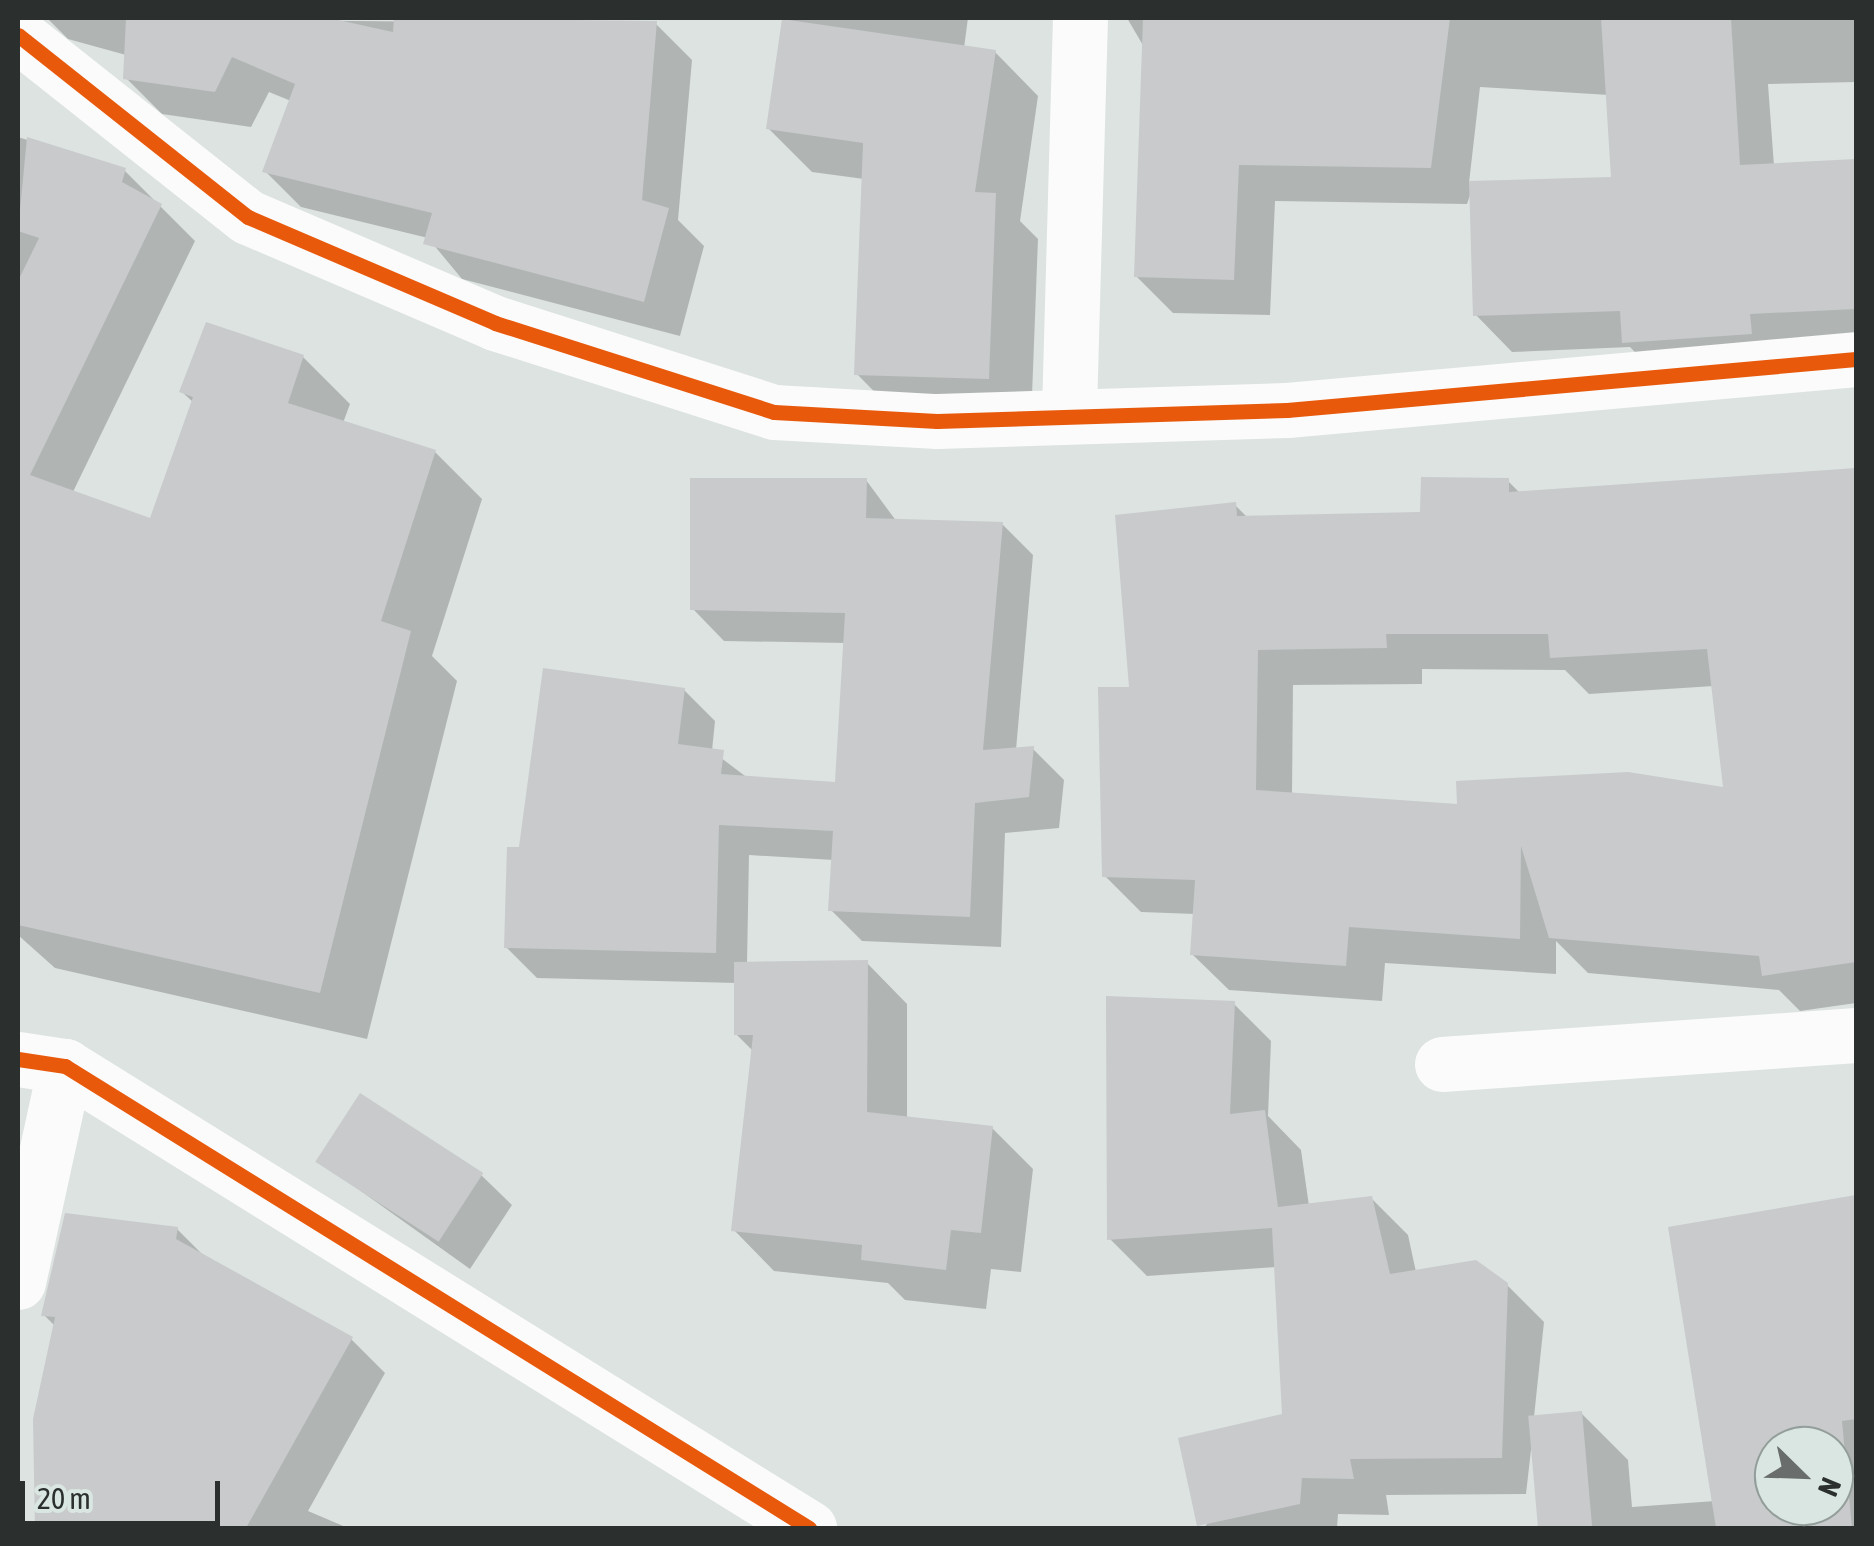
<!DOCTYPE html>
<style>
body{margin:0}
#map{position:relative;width:1874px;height:1546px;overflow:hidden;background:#dce3e0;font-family:"Asap Condensed",sans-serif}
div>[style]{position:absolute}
.shadow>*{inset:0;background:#0003}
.building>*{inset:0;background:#c8cacb;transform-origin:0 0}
.minor>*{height:55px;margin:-27.5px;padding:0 27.5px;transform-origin:27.5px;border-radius:27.5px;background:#fafbfa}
.cycleway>*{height:15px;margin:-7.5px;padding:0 7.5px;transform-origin:7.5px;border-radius:7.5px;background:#e8590c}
span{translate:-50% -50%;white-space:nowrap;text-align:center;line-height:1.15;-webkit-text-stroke:8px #d9e6e1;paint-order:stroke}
.frame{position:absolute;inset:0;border:20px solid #2b2f2e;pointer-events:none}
.north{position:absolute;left:1754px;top:1426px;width:100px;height:100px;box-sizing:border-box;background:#d9e6e1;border:2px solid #939d99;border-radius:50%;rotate:113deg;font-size:28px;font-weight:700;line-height:40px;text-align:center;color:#2b2f2e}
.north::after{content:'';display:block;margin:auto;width:35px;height:45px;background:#696e6c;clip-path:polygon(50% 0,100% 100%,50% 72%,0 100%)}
.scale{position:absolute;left:20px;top:1481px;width:200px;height:45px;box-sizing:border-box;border:5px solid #2b2f2e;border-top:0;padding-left:12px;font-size:30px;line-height:35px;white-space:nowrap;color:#2b2f2e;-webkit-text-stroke:8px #d9e6e1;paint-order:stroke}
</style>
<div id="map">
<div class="shadow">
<div style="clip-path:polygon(47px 18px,656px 24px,692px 60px,678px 220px,704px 246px,680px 336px,462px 279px,428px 238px,301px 207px,265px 171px,291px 101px,269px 92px,251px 127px,162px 114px,126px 78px,126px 55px,68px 39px)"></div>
<div style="clip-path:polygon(785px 18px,968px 18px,964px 48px,995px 52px,1038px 96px,1020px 221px,1038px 239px,1031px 422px,900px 418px,857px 374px,864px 179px,812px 172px,768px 128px)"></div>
<div style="clip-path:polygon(evenodd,1127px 18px,1856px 18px,1856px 82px,1768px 84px,1774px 166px,1856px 162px,1856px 346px,1661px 379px,1630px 347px,1512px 352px,1476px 315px,1472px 189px,1467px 204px,1275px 201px,1270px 315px,1173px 313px,1136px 276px,1144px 47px,1127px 18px,1480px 87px,1609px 95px,1614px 179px,1469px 183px,1480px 87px)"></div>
<div style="clip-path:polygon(18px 137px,125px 171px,195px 241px,52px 535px,18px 518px)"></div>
<div style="clip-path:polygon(303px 357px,350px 404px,343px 423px,435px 452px,482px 499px,432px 656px,457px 681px,367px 1039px,55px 968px,18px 935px,18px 625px,78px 495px,151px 522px,194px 403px,182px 392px)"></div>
<div style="clip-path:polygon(evenodd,1856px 470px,1856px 1003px,1800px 1011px,1779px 990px,1588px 973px,1556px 941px,1556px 974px,1385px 963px,1382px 1001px,1229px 990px,1192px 954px,1195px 914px,1141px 912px,1105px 876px,1132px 690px,1235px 505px,1248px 518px,1422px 514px,1508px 481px,1521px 494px,1856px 470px,1422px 669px,1565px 670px,1589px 694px,1714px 686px,1726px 790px,1459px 807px,1292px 795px,1293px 685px,1422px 684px,1422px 669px)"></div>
<div style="clip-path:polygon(866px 480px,897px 522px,1002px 524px,1033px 555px,1016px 750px,1033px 749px,1064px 780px,1059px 828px,1005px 833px,1001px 947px,862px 941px,831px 910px,834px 860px,749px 855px,747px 964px,867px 963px,907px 1004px,907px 1119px,992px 1128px,1033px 1169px,1021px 1272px,991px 1269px,986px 1309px,905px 1300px,888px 1283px,774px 1271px,734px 1230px,754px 1052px,736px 1034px,737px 983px,537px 978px,506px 947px,521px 850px,684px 690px,715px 721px,712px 751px,749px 779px,838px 785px,846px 643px,724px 641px,693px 609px)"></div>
<div style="clip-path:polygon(evenodd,1234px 1004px,1271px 1041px,1268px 1116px,1301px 1150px,1309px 1206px,1371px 1198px,1408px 1235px,1416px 1272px,1507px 1285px,1544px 1322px,1534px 1417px,1581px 1413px,1628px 1460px,1632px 1507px,1715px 1501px,1671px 1229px,1856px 1197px,1856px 1528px,1542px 1528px,1533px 1432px,1526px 1494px,1386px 1495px,1389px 1515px,1338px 1514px,1337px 1528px,1204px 1528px,1285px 1416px,1276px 1267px,1147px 1276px,1110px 1239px,1234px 1004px,1774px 1446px,1834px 1446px,1834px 1506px,1774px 1506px,1774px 1446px)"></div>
<div style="clip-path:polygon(319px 1161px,481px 1175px,512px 1205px,470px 1269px)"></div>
<div style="clip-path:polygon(177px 1229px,206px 1258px,351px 1339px,385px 1373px,308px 1511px,348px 1528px,38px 1528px,36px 1443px,56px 1327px,44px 1315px)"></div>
</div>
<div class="building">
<div style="clip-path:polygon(126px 18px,329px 18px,393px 32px,394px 18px,657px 21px,642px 200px,669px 208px,644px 302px,423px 244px,432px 213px,262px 172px,295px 84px,232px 57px,215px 92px,123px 79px)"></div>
<div style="clip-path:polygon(1143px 18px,1450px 18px,1431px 168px,1239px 165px,1234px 280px,1134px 277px)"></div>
<div style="clip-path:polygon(1601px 18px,1731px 18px,1740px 165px,1856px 159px,1856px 309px,1750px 314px,1752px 334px,1622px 343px,1620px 311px,1473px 316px,1469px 181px,1611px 177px)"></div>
<div style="clip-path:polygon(782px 19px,996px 50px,975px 192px,996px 193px,989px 379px,854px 375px,863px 143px,766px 129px)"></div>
<div style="clip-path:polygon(27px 137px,126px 168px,122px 182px,162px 204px,30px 475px,150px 518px,193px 397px,179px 392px,206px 322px,304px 355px,288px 403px,436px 450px,381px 621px,411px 631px,320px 993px,18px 925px,18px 281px,39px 238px,18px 231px)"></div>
<div style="clip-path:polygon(evenodd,1856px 468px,1856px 962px,1762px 976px,1759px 956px,1549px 938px,1521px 846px,1520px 939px,1349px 927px,1346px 966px,1190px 955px,1195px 880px,1102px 877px,1098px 687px,1129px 687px,1115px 515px,1236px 502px,1237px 516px,1420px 512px,1421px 477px,1509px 478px,1509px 492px,1856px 468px,1386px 634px,1548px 634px,1550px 658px,1707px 649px,1723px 787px,1628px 772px,1456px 781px,1457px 804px,1256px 790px,1258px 650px,1387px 648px,1386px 634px)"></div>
<div style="clip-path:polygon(690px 478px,867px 478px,866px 518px,1003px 522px,983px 750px,1034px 746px,1029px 797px,975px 803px,970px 917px,828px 911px,833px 831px,719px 825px,716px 953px,504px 948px,507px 847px,519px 847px,543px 668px,685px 688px,678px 744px,724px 750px,721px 774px,835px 782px,845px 613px,690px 610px)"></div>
<div style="clip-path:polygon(868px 960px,867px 1112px,993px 1126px,981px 1233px,951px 1230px,946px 1270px,861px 1260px,862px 1245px,731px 1231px,753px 1035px,734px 1035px,734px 962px)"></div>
<div style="clip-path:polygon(1106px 996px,1235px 1001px,1230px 1114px,1265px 1110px,1278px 1207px,1372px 1196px,1390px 1274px,1476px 1260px,1508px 1283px,1502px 1458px,1350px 1459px,1354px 1479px,1302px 1478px,1300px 1504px,1197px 1526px,1178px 1438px,1282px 1414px,1272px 1228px,1107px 1240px)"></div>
<div style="left:360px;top:1093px;width:147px;height:82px;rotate:33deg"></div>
<div style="clip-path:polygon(evenodd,1856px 1195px,1856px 1419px,1842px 1421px,1852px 1528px,1716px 1528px,1668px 1227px,1856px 1195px,1774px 1446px,1834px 1446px,1834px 1506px,1774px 1506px,1774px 1446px)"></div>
<div style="clip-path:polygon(65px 1213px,178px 1227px,176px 1239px,353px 1337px,246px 1528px,35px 1528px,33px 1419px,55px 1317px,41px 1316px)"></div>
<div style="left:1582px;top:1411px;width:117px;height:54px;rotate:85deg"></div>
</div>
<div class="minor">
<div style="left:18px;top:35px;width:293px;rotate:38.4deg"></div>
<div style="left:248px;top:217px;width:269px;rotate:23.2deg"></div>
<div style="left:495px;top:323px;width:293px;rotate:17.7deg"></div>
<div style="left:774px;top:412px;width:163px;rotate:3.2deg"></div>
<div style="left:937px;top:421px;width:350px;rotate:-1.8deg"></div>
<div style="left:1287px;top:410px;width:571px;rotate:-5.12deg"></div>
<div style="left:1069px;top:411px;width:393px;rotate:-88.4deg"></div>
<div style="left:18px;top:1059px;width:48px;rotate:8.5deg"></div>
<div style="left:65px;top:1066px;width:876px;rotate:31.84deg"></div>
<div style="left:1442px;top:1064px;width:415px;rotate:-4deg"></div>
<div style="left:18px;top:1282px;width:221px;rotate:-77.7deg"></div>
</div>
<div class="cycleway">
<div style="left:18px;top:35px;width:293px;rotate:38.4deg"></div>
<div style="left:248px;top:217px;width:269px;rotate:23.2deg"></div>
<div style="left:495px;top:323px;width:293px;rotate:17.7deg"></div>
<div style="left:774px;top:412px;width:163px;rotate:3.2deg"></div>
<div style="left:937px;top:421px;width:350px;rotate:-1.8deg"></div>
<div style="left:1287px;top:410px;width:571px;rotate:-5.12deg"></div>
<div style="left:18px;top:1059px;width:48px;rotate:8.5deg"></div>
<div style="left:65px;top:1066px;width:876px;rotate:31.84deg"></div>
</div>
<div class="frame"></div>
<div class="north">N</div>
<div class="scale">20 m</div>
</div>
